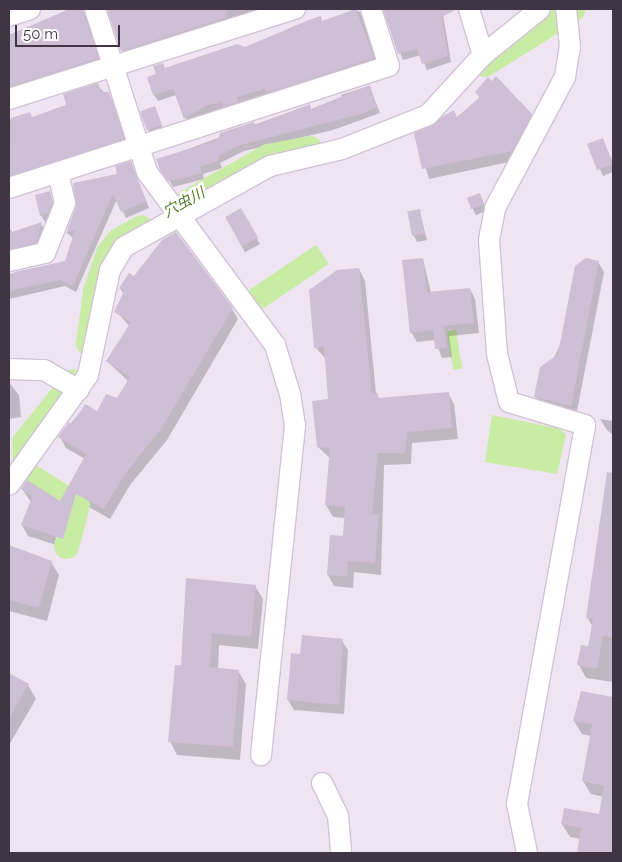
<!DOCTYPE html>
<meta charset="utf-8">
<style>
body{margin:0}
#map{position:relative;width:622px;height:862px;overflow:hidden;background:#efe5f2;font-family:Raleway,"Noto Sans JP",sans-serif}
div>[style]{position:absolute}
.water>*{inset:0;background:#c8eca3;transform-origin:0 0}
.shadow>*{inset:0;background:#0003;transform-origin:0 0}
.river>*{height:25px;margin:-12.5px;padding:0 12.5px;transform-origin:12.5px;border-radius:12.5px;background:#c8eca3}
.building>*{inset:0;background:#cebed6;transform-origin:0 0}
.roads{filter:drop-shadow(1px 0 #d2c2d7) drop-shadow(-1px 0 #d2c2d7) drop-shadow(0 1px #d2c2d7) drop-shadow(0 -1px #d2c2d7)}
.minor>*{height:20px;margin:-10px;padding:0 10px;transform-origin:10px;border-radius:10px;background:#fff}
span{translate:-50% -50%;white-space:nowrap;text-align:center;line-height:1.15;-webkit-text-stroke:5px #fff;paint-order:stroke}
.water-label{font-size:15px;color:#527c29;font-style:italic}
.frame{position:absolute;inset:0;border:10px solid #3f3544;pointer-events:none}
.scale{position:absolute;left:15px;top:25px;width:105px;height:22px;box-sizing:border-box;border:2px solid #3f3544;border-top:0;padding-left:6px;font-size:15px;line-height:18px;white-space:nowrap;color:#3f3544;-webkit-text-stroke:4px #fff;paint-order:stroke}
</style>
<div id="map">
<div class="water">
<div style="left:316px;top:245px;width:23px;height:82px;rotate:56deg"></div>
<div style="left:456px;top:330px;width:39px;height:9px;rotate:81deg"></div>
<div style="clip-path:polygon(492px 415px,561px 429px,566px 435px,557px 474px,485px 462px)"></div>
</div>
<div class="shadow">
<div style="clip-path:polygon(74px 9px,88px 12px,101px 65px,9px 94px,9px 37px)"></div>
<div style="clip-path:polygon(108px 9px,273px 9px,126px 58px)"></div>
<div style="clip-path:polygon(355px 9px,363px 14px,377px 65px,228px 113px,225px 108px,209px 113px,189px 124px,176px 95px,158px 101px,154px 95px,149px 78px,165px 69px,245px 48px,320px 17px,323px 22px)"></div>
<div style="clip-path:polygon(383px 9px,442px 9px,451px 62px,427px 70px,421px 55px,403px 60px)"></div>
<div style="clip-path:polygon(97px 85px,112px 100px,127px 145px,9px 178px,9px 120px,29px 113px,32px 118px,68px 106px)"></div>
<div style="clip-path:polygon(369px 86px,380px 113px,333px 130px,244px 151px,220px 163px,222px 168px,203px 174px,204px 179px,173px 187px,158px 160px,309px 105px,312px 110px,343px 100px,341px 95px)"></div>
<div style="clip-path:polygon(476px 92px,531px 115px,536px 126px,518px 160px,429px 179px,416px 134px,458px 119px,480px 98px)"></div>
<div style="clip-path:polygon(155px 107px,164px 132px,152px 136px,148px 129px)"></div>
<div style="clip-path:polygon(603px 140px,613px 163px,613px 172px,603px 176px,600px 169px)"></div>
<div style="clip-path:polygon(131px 163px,149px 208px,126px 218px,117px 199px,76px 292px,65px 286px,9px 299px,9px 274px,66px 262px,73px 238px,67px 233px,77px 207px)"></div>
<div style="clip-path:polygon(49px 192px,56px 210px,51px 220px,45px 222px,41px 215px)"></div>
<div style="left:480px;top:194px;width:18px;height:12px;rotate:68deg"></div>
<div style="left:241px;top:210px;width:39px;height:17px;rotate:61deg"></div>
<div style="clip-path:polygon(419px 210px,427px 240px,417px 242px,414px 236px)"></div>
<div style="clip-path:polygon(41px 224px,45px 230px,40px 249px,9px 256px,9px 227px,12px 232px)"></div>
<div style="clip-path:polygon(423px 259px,431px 293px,470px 289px,475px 299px,479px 333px,449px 336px,452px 357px,442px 358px,435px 340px,417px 342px,411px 332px)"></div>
<div style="clip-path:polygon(598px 262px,604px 272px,576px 416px,541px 407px,536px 397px)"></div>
<div style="clip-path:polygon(359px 269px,365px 281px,376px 394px,380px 399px,448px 393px,454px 404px,458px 439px,412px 443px,411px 464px,384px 465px,381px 575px,354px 572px,353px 588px,334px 586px,328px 575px,344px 537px,345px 518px,333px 517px,326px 505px,331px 459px,318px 447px,330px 400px,326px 359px,316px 348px)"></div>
<div style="clip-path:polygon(120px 288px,232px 309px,238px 319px,167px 440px,130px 485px,110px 519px,82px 503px,69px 549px,28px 536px,22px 525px,31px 502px,22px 489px,60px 502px,85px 459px,66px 448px,60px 437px,86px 405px,98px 413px,117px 400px,129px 382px,107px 361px,130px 327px,116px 311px,124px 294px)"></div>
<div style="clip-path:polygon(9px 382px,19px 395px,21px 417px,9px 419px,9px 434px)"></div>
<div style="clip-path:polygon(600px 419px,613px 421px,613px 435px,607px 430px)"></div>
<div style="clip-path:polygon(608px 474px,613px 475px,613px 682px,586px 678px,579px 665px,589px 647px,593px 627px,587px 617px)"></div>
<div style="clip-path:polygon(9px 547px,51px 562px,59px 575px,47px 621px,9px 611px)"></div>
<div style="clip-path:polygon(187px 579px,255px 586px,263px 599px,258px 649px,219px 645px,218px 669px,238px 671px,246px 684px,240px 760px,177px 755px,170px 741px,182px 666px)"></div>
<div style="clip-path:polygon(342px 641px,348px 650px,344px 714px,294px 710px,288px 700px,301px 656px)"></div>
<div style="clip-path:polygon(9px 674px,28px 685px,36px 699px,9px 745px)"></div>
<div style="clip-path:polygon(582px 693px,613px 699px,613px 853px,578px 853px,581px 839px,570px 837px,562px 824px,600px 816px,604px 797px,591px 794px,583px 781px,591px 736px,582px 734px,574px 721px)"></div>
</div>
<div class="river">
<div style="left:484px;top:64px;width:104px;rotate:-32deg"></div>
<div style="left:176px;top:208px;width:106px;rotate:-29.5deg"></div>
<div style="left:268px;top:156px;width:42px;rotate:-11deg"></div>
<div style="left:88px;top:343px;width:52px;rotate:-82.3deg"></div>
<div style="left:95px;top:291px;width:40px;rotate:-71.1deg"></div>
<div style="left:108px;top:253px;width:16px;rotate:-52deg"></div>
<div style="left:118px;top:240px;width:26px;rotate:-29deg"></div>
<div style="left:66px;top:546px;width:42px;rotate:-75deg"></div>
<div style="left:77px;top:505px;width:61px;rotate:-148.4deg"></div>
<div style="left:25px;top:473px;width:31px;rotate:-92deg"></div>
<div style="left:24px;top:442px;width:78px;rotate:-51.2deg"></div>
</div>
<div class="building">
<div style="clip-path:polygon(69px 9px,83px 9px,98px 58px,9px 87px,9px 35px)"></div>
<div style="clip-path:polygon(107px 9px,226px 9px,228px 17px,121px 51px)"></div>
<div style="clip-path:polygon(356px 9px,374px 58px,266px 93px,265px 89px,237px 97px,238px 102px,223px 107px,222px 101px,206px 106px,184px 119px,173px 89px,153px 95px,147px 77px,156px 74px,153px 66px,163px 63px,165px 68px,237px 44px,245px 47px,311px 19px,321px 16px,322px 21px)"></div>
<div style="clip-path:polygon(383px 9px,457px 9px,442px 17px,448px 56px,422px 64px,417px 49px,398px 54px)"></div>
<div style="clip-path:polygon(496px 76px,532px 114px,512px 151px,422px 169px,414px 133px,454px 110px,457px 117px,480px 97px,475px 92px,488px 77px,492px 81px)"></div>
<div style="clip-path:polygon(98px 83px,101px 92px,109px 92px,124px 139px,9px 176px,11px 118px,30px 112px,32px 117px,66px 105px,63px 94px)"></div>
<div style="clip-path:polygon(370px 85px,377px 107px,361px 114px,240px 145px,218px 156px,219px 161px,200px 167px,202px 173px,185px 178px,168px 181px,160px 170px,156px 159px,218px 140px,220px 133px,254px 122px,255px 126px,310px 104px,311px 109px)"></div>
<div style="left:155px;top:106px;width:20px;height:16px;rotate:70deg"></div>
<div style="left:603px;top:138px;width:28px;height:17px;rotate:69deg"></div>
<div style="clip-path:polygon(131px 161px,146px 201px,121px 212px,113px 194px,73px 286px,60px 280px,9px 291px,9px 277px,15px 272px,65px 261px,75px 230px,66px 233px,76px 207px,73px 183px,117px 174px,115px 166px)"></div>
<div style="clip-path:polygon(50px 191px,53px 202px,48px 213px,40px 216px,35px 195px)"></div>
<div style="left:480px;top:193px;width:12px;height:14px;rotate:70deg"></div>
<div style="left:241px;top:208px;width:34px;height:18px;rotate:60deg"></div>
<div style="left:420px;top:209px;width:25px;height:13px;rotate:79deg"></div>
<div style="clip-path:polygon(42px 222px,36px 243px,10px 249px,9px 233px)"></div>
<div style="clip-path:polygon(176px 232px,233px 308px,161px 429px,125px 474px,104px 509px,76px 494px,63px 539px,21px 525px,32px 497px,21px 489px,27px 480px,60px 501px,86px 454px,58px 437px,69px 422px,72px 425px,85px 404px,97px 411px,106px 394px,117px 398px,130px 377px,106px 361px,131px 322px,114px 312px,124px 291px,119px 288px,129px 273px,134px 276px,162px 240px)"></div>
<div style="clip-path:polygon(423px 258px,427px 292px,470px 288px,474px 323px,444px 326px,447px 348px,435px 349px,433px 330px,410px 333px,402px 260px)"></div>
<div style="clip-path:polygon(586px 258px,599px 261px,571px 406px,534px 397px,540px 367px,558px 354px,575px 266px)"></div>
<div style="clip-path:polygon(359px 268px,372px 394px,378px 393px,378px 398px,449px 392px,452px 428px,407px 432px,405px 453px,378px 453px,372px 514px,379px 515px,375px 563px,348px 561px,347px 577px,327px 575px,330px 535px,343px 536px,345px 507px,325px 505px,330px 448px,317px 447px,312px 401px,328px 399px,324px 347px,314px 348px,309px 290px,337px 270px)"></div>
<div style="clip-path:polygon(607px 472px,613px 473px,613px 638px,603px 636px,597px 669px,577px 665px,581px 645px,588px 646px,593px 619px,586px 618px)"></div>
<div style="clip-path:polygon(9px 545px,52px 561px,39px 608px,9px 600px)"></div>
<div style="clip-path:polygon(186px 578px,256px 585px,251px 637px,212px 633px,210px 667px,239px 670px,233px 747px,168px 742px,175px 665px,181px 665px)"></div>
<div style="clip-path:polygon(302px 635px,343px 639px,339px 705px,287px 700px,291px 653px,300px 654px)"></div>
<div style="clip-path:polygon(9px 673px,29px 684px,9px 719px)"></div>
<div style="clip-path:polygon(581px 691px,613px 697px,613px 853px,577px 853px,581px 828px,561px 824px,564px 808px,599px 814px,604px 786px,582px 781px,592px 724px,573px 721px)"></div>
</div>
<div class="roads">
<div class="minor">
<div style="left:95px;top:9px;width:171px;rotate:72.3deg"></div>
<div style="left:147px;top:172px;width:215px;rotate:53.5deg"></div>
<div style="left:275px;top:345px;width:51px;rotate:73deg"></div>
<div style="left:290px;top:394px;width:32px;rotate:81deg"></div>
<div style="left:295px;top:426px;width:331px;rotate:95.9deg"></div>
<div style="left:469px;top:9px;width:48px;rotate:73.1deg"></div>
<div style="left:9px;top:16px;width:22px;rotate:-18deg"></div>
<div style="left:9px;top:99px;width:300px;rotate:-17.5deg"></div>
<div style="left:9px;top:188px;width:399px;rotate:-17.8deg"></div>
<div style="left:389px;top:66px;width:60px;rotate:-107.5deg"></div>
<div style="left:9px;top:261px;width:37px;rotate:-13deg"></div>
<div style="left:45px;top:253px;width:54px;rotate:-68.2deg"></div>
<div style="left:65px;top:203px;width:31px;rotate:-103deg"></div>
<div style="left:9px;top:369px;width:35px;rotate:2deg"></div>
<div style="left:44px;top:370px;width:40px;rotate:29.7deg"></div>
<div style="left:9px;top:485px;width:135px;rotate:-54.3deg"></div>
<div style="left:88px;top:375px;width:107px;rotate:-78.2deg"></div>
<div style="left:110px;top:270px;width:27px;rotate:-59deg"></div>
<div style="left:124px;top:247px;width:167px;rotate:-29deg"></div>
<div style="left:270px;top:166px;width:74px;rotate:-13.3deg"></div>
<div style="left:342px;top:149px;width:92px;rotate:-21.6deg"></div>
<div style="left:428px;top:115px;width:81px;rotate:-47.5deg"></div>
<div style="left:483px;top:55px;width:73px;rotate:-38.9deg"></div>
<div style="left:322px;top:783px;width:37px;rotate:64deg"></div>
<div style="left:338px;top:816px;width:37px;rotate:85deg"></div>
<div style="left:527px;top:853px;width:50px;rotate:-101.5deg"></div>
<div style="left:517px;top:804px;width:385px;rotate:-79.8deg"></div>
<div style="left:585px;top:425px;width:79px;rotate:-163.2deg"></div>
<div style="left:509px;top:402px;width:49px;rotate:-104deg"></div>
<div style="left:497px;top:354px;width:114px;rotate:-94deg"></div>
<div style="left:489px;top:240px;width:33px;rotate:-79deg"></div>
<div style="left:495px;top:208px;width:149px;rotate:-61.9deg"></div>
<div style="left:565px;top:77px;width:31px;rotate:-81deg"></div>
<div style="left:570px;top:46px;width:37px;rotate:-96deg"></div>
</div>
</div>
<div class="water-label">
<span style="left:184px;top:203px;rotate:-29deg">穴虫川</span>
</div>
<div class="frame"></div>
<div class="scale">50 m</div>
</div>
